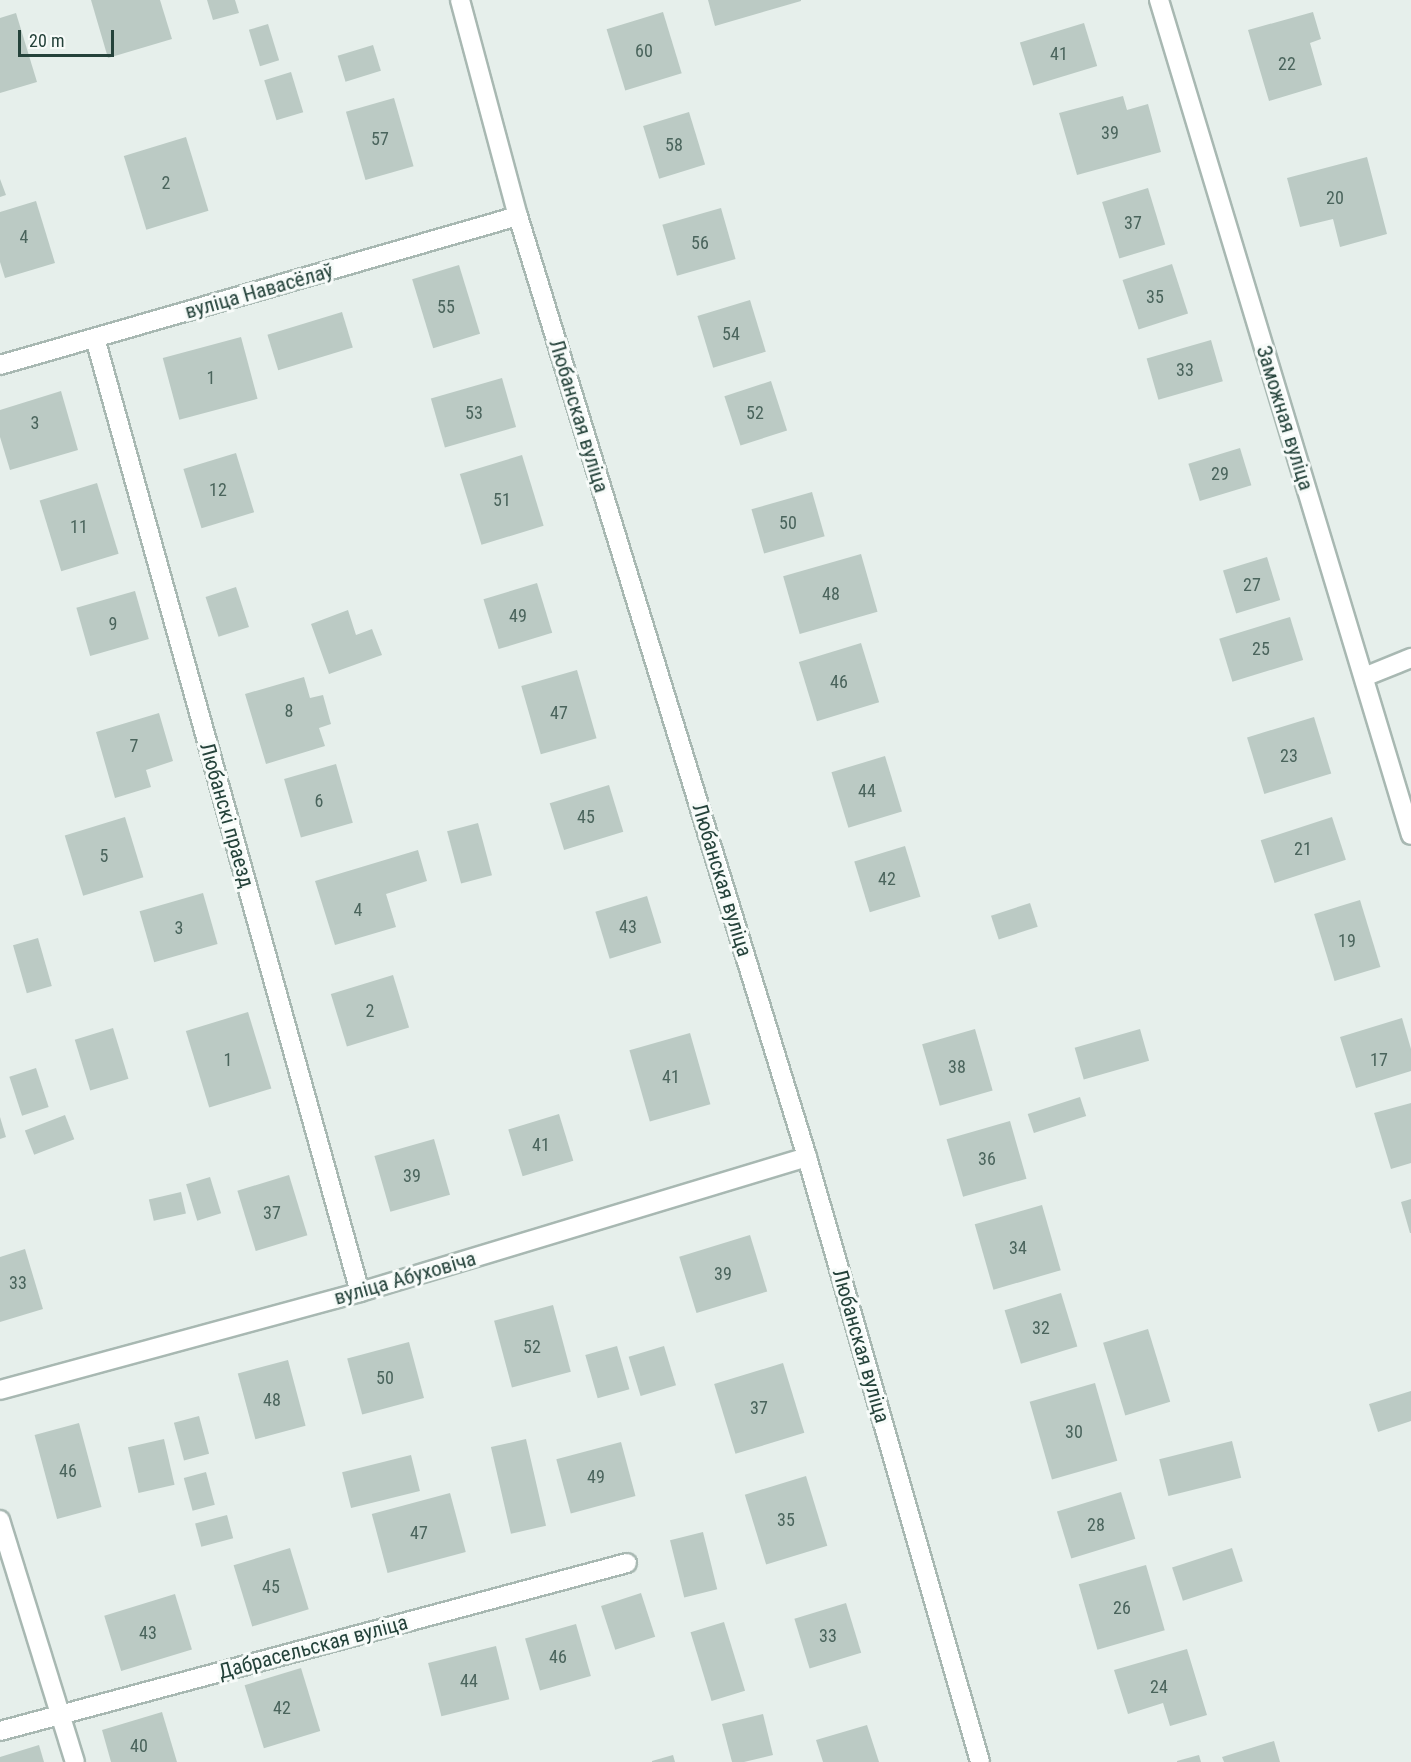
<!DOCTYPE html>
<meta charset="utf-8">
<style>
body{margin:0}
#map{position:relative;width:1411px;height:1762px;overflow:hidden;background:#e6efeb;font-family:"Roboto Condensed",sans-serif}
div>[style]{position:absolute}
.building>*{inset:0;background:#bbcac4;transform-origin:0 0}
.roads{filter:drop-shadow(2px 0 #a8b8b2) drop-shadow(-2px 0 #a8b8b2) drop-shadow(0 2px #a8b8b2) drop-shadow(0 -2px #a8b8b2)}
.minor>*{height:18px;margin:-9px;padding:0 9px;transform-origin:9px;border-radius:9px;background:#fff}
span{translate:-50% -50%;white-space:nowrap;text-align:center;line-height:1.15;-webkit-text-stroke:6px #f7fbf9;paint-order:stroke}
.number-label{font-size:18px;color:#4a645c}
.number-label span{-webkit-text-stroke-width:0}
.street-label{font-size:21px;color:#24423a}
.scale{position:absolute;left:18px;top:30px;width:96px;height:27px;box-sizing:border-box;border:3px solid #24423a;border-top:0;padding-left:8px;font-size:18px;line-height:21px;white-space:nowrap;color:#24423a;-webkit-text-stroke:4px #f7fbf9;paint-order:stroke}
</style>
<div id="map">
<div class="building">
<div style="clip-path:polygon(91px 0,160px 0,172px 39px,108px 58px)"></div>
<div style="clip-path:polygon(207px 0,235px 0,239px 13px,213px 20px)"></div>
<div style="clip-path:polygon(708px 0,801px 0,801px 1px,715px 26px)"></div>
<div style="left:663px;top:12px;width:64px;height:59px;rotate:73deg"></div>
<div style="clip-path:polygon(1313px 12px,1321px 39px,1310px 43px,1322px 85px,1269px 101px,1248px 30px)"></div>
<div style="clip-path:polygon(16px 13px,37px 82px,0 93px,0 18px)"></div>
<div style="left:1084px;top:23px;width:45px;height:67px;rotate:73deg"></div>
<div style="left:268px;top:24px;width:38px;height:20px;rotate:73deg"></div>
<div style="left:373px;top:45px;width:27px;height:37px;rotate:73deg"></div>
<div style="left:291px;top:72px;width:42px;height:28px;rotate:73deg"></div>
<div style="clip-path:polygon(1123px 96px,1127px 110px,1148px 104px,1161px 152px,1077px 175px,1059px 113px)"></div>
<div style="left:394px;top:98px;width:71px;height:50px;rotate:74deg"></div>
<div style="left:689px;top:112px;width:55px;height:48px;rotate:73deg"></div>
<div style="left:186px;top:137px;width:77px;height:65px;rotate:73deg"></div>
<div style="clip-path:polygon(1367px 157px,1387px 234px,1340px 247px,1333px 219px,1300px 227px,1287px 178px)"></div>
<div style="clip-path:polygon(0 179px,6px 195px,0 197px)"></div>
<div style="left:1148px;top:188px;width:59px;height:48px;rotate:73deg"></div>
<div style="clip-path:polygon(36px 201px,55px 263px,5px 278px,0 262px,0 212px)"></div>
<div style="left:721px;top:208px;width:53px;height:61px;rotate:74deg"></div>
<div style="left:1172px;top:264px;width:52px;height:52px;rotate:72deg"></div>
<div style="left:459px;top:265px;width:72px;height:49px;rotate:73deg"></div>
<div style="left:750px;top:300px;width:54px;height:55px;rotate:73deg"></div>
<div style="left:342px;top:312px;width:37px;height:78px;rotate:73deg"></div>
<div style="left:241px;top:337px;width:64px;height:81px;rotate:75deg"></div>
<div style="left:1211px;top:340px;width:43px;height:67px;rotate:74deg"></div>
<div style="left:502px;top:378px;width:51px;height:74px;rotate:74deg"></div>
<div style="left:771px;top:381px;width:52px;height:49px;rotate:72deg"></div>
<div style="clip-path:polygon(61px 391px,78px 450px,10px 470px,0 437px,0 410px)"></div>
<div style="left:1240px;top:448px;width:39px;height:54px;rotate:73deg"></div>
<div style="left:236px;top:453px;width:62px;height:55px;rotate:73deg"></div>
<div style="left:522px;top:455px;width:74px;height:65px;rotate:73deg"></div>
<div style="left:97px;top:483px;width:74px;height:60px;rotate:73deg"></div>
<div style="left:812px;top:492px;width:46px;height:63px;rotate:74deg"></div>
<div style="left:861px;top:554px;width:60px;height:81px;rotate:74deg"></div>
<div style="left:1267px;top:557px;width:45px;height:46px;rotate:73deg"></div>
<div style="left:537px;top:583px;width:52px;height:56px;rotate:73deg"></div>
<div style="left:236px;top:587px;width:42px;height:32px;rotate:72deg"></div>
<div style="left:135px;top:591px;width:50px;height:61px;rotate:74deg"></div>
<div style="clip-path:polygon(348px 610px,356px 635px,372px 629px,382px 655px,329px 674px,311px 624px)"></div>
<div style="left:1290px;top:617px;width:45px;height:74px;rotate:73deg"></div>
<div style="left:861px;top:643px;width:62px;height:65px;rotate:73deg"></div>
<div style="left:577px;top:670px;width:71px;height:58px;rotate:74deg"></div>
<div style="clip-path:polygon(304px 677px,310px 698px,323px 695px,331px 724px,319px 728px,325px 746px,266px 764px,245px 694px)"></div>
<div style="clip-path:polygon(159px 713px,173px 761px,146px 770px,151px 787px,115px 798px,96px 732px)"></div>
<div style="left:1314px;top:717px;width:59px;height:70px;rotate:73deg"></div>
<div style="left:885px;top:756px;width:58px;height:56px;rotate:73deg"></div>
<div style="left:336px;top:764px;width:61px;height:54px;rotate:74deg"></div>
<div style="left:609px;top:785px;width:49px;height:62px;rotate:73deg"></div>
<div style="left:125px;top:817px;width:63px;height:63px;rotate:73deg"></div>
<div style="left:1332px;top:817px;width:45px;height:75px;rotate:72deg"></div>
<div style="left:478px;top:823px;width:54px;height:32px;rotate:75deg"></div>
<div style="left:905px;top:846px;width:53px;height:53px;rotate:73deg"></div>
<div style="clip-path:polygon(418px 850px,427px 881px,386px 894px,396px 927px,335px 945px,315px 881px)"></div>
<div style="left:203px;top:893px;width:53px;height:66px;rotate:74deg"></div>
<div style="left:647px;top:896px;width:49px;height:54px;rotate:73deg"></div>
<div style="left:1360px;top:900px;width:70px;height:48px;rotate:73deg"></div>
<div style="left:1030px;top:903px;width:25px;height:41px;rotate:72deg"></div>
<div style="left:38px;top:938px;width:50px;height:26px;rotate:74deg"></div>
<div style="left:393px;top:975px;width:55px;height:65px;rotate:73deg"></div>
<div style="left:248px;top:1012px;width:80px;height:65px;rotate:73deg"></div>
<div style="clip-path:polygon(1402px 1018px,1411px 1049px,1411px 1071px,1356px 1088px,1340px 1037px)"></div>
<div style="left:113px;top:1028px;width:53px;height:40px;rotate:73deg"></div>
<div style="left:975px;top:1029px;width:64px;height:55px;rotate:74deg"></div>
<div style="left:1140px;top:1029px;width:33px;height:68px;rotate:74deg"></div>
<div style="left:690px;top:1033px;width:74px;height:63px;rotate:74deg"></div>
<div style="left:36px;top:1068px;width:41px;height:28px;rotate:72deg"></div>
<div style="left:1080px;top:1097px;width:20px;height:55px;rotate:72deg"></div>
<div style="clip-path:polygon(1411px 1103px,1411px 1163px,1391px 1169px,1374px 1113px)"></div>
<div style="left:559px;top:1114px;width:49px;height:53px;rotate:73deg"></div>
<div style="left:65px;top:1115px;width:26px;height:43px;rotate:69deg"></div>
<div style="clip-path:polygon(0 1117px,6px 1137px,0 1139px)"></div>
<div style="left:1010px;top:1121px;width:60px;height:66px;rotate:74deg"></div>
<div style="left:434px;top:1139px;width:58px;height:62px;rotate:74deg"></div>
<div style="left:289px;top:1175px;width:63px;height:54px;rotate:73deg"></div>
<div style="left:210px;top:1177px;width:38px;height:25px;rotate:73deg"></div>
<div style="left:181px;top:1192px;width:22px;height:33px;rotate:77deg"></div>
<div style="clip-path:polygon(1411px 1199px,1411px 1233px,1410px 1233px,1401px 1202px)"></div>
<div style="left:1042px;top:1205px;width:68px;height:70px;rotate:74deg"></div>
<div style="left:750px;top:1235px;width:59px;height:74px;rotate:73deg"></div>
<div style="clip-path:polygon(25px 1249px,43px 1309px,0 1322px,0 1257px)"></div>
<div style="left:1061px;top:1293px;width:56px;height:59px;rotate:73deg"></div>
<div style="left:553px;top:1305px;width:69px;height:61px;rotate:75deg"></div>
<div style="left:1148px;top:1329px;width:76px;height:47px;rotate:73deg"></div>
<div style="left:409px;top:1342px;width:58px;height:64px;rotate:75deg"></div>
<div style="left:617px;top:1346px;width:45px;height:33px;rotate:74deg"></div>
<div style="left:664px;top:1346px;width:41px;height:37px;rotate:73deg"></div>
<div style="left:288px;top:1360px;width:68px;height:52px;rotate:75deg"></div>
<div style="left:783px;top:1363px;width:73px;height:72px;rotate:73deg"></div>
<div style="left:1095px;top:1383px;width:81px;height:68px;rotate:74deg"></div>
<div style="clip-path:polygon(1411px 1391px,1411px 1421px,1378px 1432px,1369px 1404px)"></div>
<div style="left:199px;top:1416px;width:39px;height:26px;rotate:75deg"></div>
<div style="left:79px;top:1423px;width:87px;height:46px;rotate:75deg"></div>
<div style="left:164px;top:1439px;width:47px;height:37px;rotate:77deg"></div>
<div style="left:526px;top:1439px;width:89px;height:36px;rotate:77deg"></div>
<div style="left:1232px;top:1441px;width:38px;height:75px;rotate:76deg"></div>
<div style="left:621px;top:1442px;width:56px;height:67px;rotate:75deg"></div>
<div style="left:411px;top:1455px;width:37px;height:71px;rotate:76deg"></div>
<div style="left:206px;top:1472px;width:34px;height:23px;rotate:75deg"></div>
<div style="left:806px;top:1476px;width:73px;height:64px;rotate:73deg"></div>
<div style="left:1121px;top:1492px;width:49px;height:67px;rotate:73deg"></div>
<div style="left:450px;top:1493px;width:61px;height:81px;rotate:75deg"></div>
<div style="left:227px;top:1515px;width:24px;height:33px;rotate:75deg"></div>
<div style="left:703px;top:1532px;width:59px;height:34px;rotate:76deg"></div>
<div style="left:290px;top:1548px;width:64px;height:59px;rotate:73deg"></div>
<div style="left:1232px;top:1548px;width:35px;height:63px;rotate:72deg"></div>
<div style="left:1146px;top:1565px;width:68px;height:70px;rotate:74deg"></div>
<div style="left:641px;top:1593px;width:46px;height:42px;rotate:72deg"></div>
<div style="left:175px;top:1594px;width:58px;height:74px;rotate:73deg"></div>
<div style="left:846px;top:1603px;width:52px;height:54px;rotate:73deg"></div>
<div style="left:724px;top:1622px;width:72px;height:35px;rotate:73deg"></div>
<div style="left:576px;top:1624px;width:54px;height:53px;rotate:74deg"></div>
<div style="left:496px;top:1646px;width:55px;height:70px;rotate:76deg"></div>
<div style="clip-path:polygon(1187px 1649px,1207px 1715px,1170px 1726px,1163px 1703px,1128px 1714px,1114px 1670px)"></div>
<div style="left:301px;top:1668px;width:66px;height:59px;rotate:73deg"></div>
<div style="clip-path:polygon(162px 1712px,177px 1762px,111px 1762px,102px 1730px)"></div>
<div style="clip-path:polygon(763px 1714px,773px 1755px,744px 1762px,732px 1762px,722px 1724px)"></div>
<div style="clip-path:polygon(867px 1725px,879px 1762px,823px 1762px,816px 1740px)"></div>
<div style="clip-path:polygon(1274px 1741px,1280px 1762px,1224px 1762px,1222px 1757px)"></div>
<div style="clip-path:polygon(39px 1745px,44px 1762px,0 1762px,0 1757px)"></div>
<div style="clip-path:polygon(673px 1755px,675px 1762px,652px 1762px,652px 1761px)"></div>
<div style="clip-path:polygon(1199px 1755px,1201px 1762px,1177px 1762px,1177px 1761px)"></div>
</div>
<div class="roads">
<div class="minor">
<div style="left:460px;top:0;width:224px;rotate:75deg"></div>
<div style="left:518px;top:216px;width:984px;rotate:72.93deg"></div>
<div style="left:807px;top:1157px;width:629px;rotate:74.04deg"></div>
<div style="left:1159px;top:0;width:872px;rotate:73.21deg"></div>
<div style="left:95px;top:338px;width:990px;rotate:74.48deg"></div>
<div style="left:0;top:365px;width:539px;rotate:-16.05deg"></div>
<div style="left:1364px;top:677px;width:51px;rotate:-22deg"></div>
<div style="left:0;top:1390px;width:373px;rotate:-15.2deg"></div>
<div style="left:360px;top:1292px;width:467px;rotate:-16.8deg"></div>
<div style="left:0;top:1520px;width:253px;rotate:72.8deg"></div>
<div style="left:0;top:1731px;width:649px;rotate:-15deg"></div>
</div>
</div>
<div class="number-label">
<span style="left:644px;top:51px">60</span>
<span style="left:1059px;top:54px">41</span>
<span style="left:1287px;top:64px">22</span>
<span style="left:1110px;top:133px">39</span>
<span style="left:380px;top:139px">57</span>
<span style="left:674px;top:145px">58</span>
<span style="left:166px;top:183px">2</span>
<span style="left:1335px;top:198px">20</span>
<span style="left:1133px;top:223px">37</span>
<span style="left:24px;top:237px">4</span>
<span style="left:700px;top:243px">56</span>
<span style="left:1155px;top:297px">35</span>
<span style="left:446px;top:307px">55</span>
<span style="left:731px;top:334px">54</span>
<span style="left:1185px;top:370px">33</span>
<span style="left:211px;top:378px">1</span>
<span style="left:474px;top:413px">53</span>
<span style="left:755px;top:413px">52</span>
<span style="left:35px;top:423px">3</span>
<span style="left:1220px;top:474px">29</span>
<span style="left:218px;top:490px">12</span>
<span style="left:502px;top:500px">51</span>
<span style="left:788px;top:523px">50</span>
<span style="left:79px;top:527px">11</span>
<span style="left:1252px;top:585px">27</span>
<span style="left:831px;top:594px">48</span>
<span style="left:518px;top:616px">49</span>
<span style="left:113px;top:624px">9</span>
<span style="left:1261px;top:649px">25</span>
<span style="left:839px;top:682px">46</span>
<span style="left:289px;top:711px">8</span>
<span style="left:559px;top:713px">47</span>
<span style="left:134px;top:746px">7</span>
<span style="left:1289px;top:756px">23</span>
<span style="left:867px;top:791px">44</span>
<span style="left:319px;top:801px">6</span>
<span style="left:586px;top:817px">45</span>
<span style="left:1303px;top:849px">21</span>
<span style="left:104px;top:856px">5</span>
<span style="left:887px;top:879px">42</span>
<span style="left:358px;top:910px">4</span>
<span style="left:628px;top:927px">43</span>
<span style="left:179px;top:928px">3</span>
<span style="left:1347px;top:941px">19</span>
<span style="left:370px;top:1011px">2</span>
<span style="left:228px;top:1060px">1</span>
<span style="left:1379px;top:1060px">17</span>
<span style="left:957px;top:1067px">38</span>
<span style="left:671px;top:1077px">41</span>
<span style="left:541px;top:1145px">41</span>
<span style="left:987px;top:1159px">36</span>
<span style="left:412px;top:1176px">39</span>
<span style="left:272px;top:1213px">37</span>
<span style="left:1018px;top:1248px">34</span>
<span style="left:723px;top:1274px">39</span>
<span style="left:18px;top:1283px">33</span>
<span style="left:1041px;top:1328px">32</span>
<span style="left:532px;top:1347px">52</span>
<span style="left:385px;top:1378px">50</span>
<span style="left:272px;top:1400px">48</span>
<span style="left:759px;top:1408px">37</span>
<span style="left:1074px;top:1432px">30</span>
<span style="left:68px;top:1471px">46</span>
<span style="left:596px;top:1477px">49</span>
<span style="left:786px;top:1520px">35</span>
<span style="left:1096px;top:1525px">28</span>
<span style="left:419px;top:1533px">47</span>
<span style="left:271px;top:1587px">45</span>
<span style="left:1122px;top:1608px">26</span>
<span style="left:148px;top:1633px">43</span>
<span style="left:828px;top:1636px">33</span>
<span style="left:558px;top:1657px">46</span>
<span style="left:469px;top:1681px">44</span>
<span style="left:1159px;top:1687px">24</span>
<span style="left:282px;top:1708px">42</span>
<span style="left:139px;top:1746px">40</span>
</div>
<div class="street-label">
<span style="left:259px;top:291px;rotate:-16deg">вуліца Навасёлаў</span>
<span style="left:579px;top:416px;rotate:73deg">Любанская вуліца</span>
<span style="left:1285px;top:418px;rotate:73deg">Заможная вуліца</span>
<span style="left:227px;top:815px;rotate:74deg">Любанскі праезд</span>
<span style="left:722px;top:880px;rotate:73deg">Любанская вуліца</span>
<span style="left:405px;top:1278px;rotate:-16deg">вуліца Абуховіча</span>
<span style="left:861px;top:1346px;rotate:74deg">Любанская вуліца</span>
<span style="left:313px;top:1647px;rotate:-15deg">Дабрасельская вуліца</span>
</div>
<div class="scale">20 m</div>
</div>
